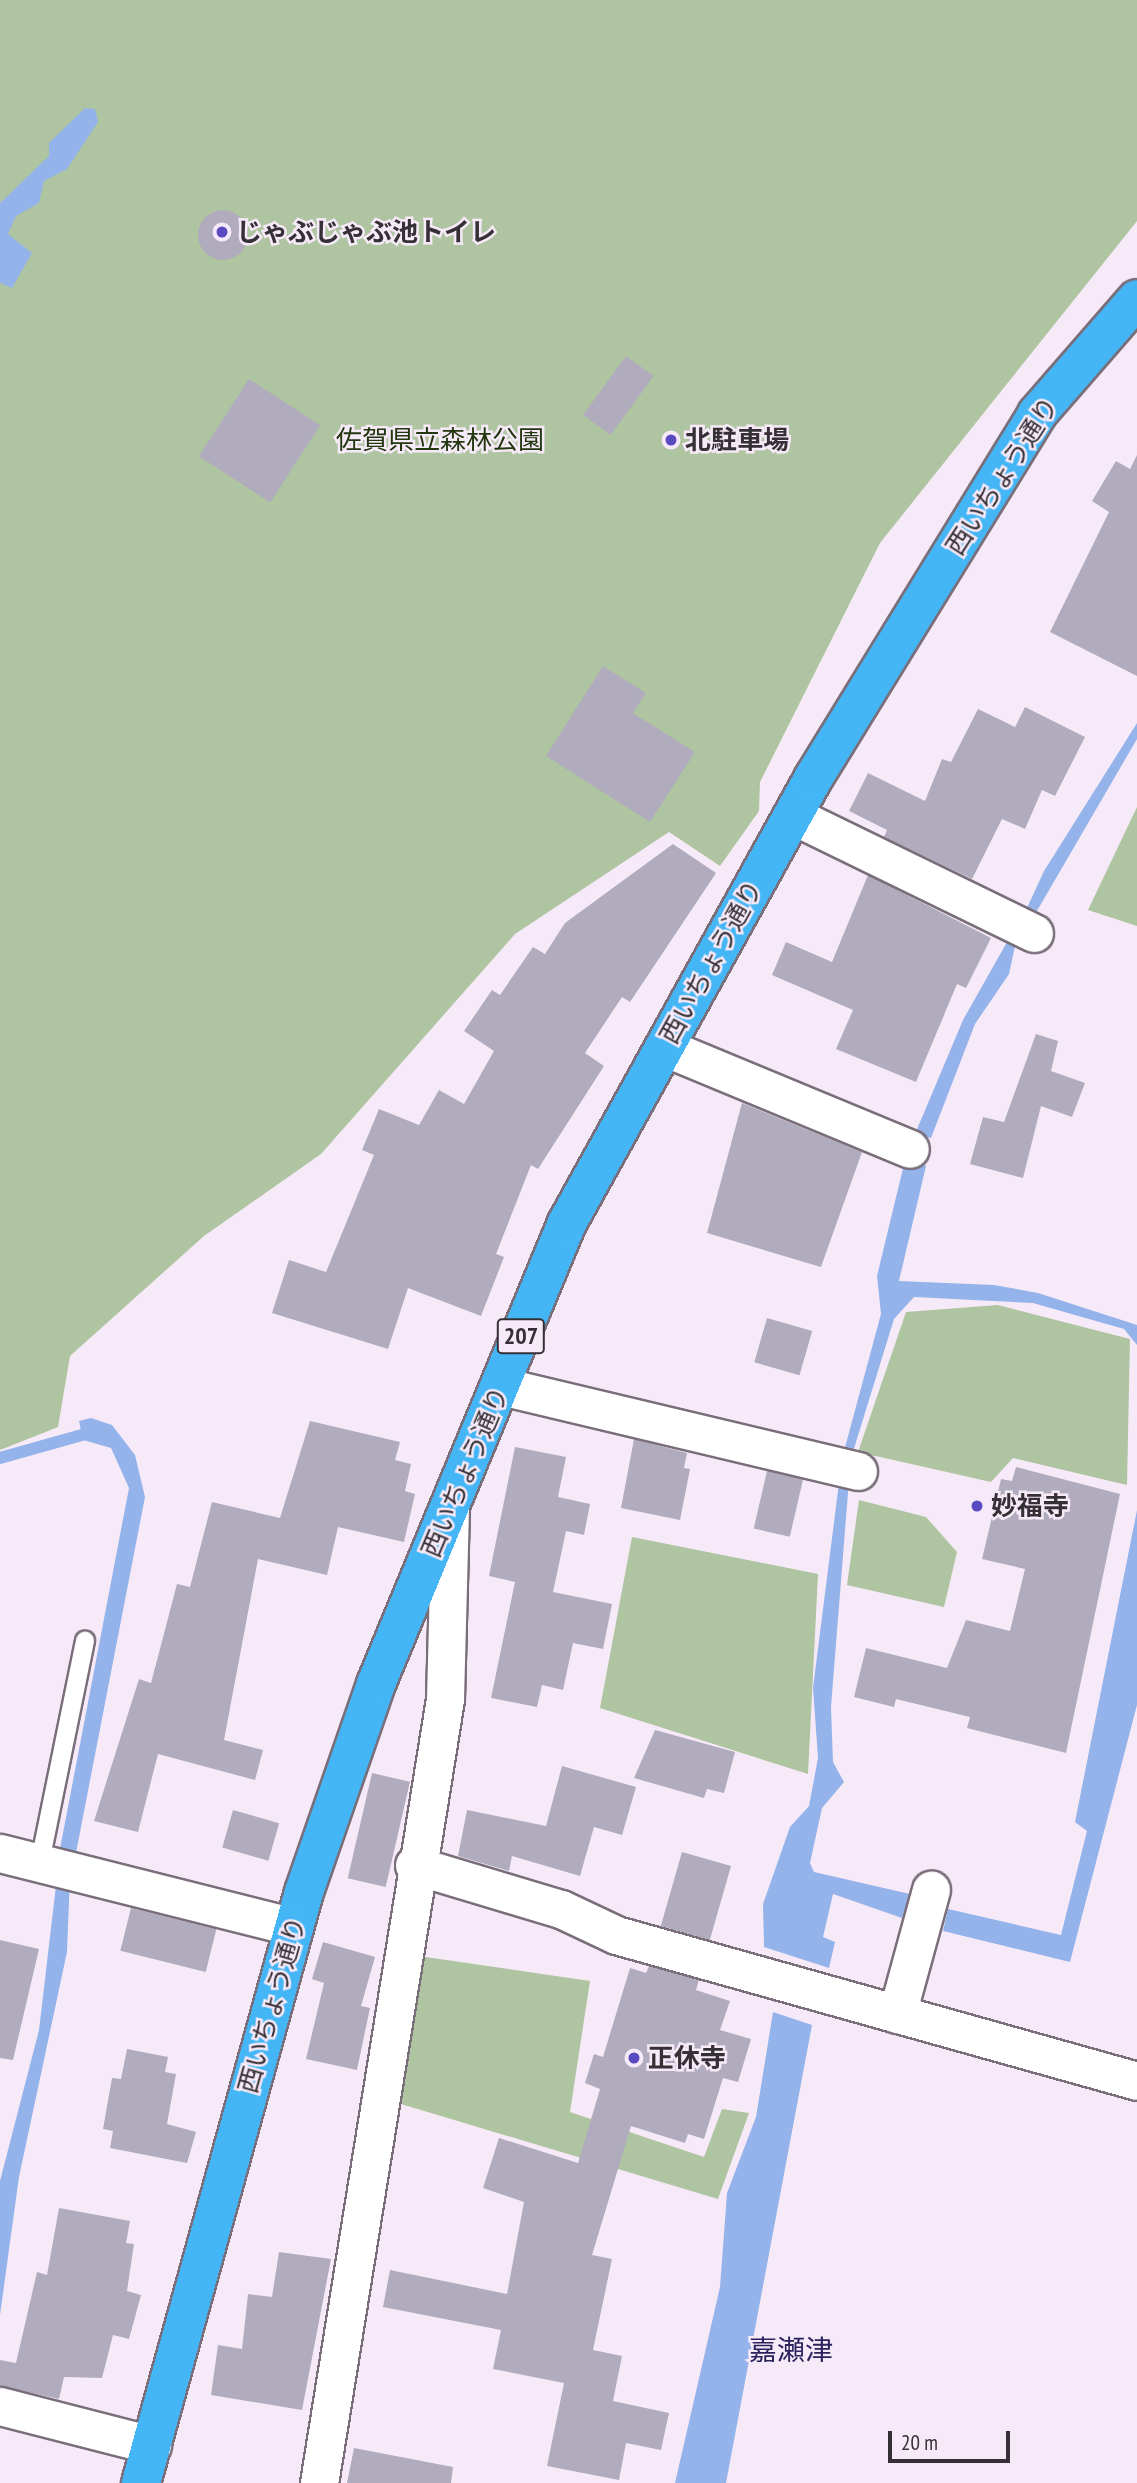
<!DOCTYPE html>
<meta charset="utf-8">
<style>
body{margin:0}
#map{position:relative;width:1137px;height:2483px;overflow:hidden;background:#f7eaf8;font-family:"PT Sans Narrow","Noto Sans JP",sans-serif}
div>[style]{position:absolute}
.green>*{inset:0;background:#afc4a0}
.water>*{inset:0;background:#94b3ea}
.stream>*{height:12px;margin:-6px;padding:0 6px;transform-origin:6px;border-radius:6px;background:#94b3ea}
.building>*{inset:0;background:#b0acbd;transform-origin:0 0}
.round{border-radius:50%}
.roads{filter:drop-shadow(2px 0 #796e7a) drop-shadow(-2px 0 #796e7a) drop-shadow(0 2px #796e7a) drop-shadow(0 -2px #796e7a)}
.lane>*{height:18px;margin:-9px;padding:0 9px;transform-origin:9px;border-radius:9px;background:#fff}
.street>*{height:37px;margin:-18.5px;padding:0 18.5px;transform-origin:18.5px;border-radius:18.5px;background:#fff}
.highway>*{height:38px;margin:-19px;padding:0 19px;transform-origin:19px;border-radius:19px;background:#44b6f6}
.dots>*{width:19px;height:19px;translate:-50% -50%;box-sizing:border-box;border:4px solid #f7eaf8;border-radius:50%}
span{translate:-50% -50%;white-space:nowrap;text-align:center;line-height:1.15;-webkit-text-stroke:5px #f7eaf8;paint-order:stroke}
.shield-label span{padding:2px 5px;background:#f7eaf8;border:2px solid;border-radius:5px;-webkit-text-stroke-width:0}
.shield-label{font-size:24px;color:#353036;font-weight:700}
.poi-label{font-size:26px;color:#353036;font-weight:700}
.left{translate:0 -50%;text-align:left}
.park-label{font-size:26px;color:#22370e}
.street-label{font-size:26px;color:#353036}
.neighbourhood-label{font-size:28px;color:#2a235d}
.scale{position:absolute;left:888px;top:2431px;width:122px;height:32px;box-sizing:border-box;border:4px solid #353036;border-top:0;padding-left:9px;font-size:21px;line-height:24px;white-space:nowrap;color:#353036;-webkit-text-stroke:5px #f7eaf8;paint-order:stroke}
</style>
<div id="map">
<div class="green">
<div style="clip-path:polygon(0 0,1137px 0,1137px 221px,880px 543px,760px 782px,759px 811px,720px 866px,669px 832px,515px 934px,321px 1154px,204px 1236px,70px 1356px,58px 1427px,0 1450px)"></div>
<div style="clip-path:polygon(1137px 807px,1137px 926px,1088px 910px)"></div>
<div style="clip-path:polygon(998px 1305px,1130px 1339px,1127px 1485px,1013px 1458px,991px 1482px,858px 1452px,906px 1312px)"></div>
<div style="clip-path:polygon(859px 1500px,926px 1517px,957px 1552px,944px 1607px,847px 1585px)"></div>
<div style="clip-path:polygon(632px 1537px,818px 1574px,808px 1774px,600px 1708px)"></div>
<div style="clip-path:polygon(412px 1955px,590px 1981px,570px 2112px,704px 2157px,722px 2109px,749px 2113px,718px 2199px,391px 2101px)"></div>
</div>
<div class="water">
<div style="clip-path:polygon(85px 108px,95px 109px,98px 122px,67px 169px,44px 181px,39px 203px,16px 216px,8px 234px,32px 253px,12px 288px,0 283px,0 203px,49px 156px,49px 143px)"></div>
<div style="clip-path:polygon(1137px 723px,1137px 739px,1034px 916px,1027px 908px,1044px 871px)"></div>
<div style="clip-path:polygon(1007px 942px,1015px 946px,1009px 974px,975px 1024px,931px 1138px,915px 1134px,963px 1020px)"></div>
<div style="clip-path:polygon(906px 1156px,926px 1166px,899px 1281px,994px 1285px,1038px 1293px,1137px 1325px,1137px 1345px,1124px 1329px,1033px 1303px,914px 1297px,894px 1319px,852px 1455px,844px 1451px,881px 1314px,877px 1276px)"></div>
<div style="clip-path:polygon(91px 1418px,112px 1425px,135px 1455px,145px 1497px,75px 1858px,59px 1854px,129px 1488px,111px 1448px,83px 1440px,79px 1421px)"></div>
<div style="clip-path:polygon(840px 1475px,849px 1480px,831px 1707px,833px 1762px,844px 1782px,822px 1808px,810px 1863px,814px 1872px,910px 1894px,902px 1918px,833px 1894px,823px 1937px,835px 1942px,829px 1968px,764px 1947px,763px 1904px,790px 1827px,809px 1806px,818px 1758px,813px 1688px)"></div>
<div style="clip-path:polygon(1137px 1510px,1137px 1705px,1070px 1962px,943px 1931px,948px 1909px,1061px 1935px,1087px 1831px,1075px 1822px)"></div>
<div style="clip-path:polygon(57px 1877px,70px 1878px,67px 1952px,19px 2177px,0 2315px,0 2181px,39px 2030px)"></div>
<div style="clip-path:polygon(773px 2012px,812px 2025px,726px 2483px,675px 2483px,720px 2287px,727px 2193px,756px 2117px)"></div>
</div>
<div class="stream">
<div style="left:0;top:1458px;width:85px;rotate:-15.7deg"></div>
</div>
<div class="building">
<div class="round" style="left:198px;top:210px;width:50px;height:50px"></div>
<div style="left:626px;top:356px;width:34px;height:73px;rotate:36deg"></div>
<div style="left:249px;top:379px;width:85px;height:92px;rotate:33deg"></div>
<div style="clip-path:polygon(1137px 455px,1137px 676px,1050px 632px,1109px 512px,1092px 501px,1116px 461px,1130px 469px)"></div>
<div style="clip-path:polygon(603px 666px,646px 693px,633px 713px,695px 752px,650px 822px,546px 756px)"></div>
<div style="clip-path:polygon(1025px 707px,1085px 737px,1055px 796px,1042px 790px,1025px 829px,1002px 819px,972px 879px,884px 837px,887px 830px,849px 811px,868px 773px,925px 801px,942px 759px,951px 762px,978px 709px,1015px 727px)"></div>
<div style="clip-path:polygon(673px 844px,716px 873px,630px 1002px,622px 997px,585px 1053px,604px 1066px,538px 1169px,531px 1165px,496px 1254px,504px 1257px,481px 1316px,408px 1288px,388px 1349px,272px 1313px,289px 1260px,326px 1272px,374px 1155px,362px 1150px,379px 1109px,419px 1125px,439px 1090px,464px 1104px,494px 1051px,464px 1031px,492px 990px,500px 995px,533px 947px,545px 954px,565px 923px)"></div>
<div style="clip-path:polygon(868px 875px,991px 938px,966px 988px,957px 984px,916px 1082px,836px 1049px,853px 1010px,772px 975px,786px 942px,832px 962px)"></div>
<div style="clip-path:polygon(1036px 1034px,1058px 1041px,1051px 1071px,1085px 1083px,1072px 1117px,1041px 1106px,1023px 1178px,970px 1164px,983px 1117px,1004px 1122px)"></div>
<div style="clip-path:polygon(742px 1103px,862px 1152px,821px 1267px,707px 1233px)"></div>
<div style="left:767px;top:1318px;width:47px;height:46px;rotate:16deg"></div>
<div style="clip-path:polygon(310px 1421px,400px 1442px,395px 1460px,411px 1464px,405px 1491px,415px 1494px,404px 1542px,338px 1527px,327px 1575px,258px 1559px,224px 1740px,263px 1750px,255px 1780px,158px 1754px,138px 1832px,94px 1821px,139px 1679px,151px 1683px,177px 1584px,190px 1587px,212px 1502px,280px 1518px)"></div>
<div style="clip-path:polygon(634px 1439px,687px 1453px,684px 1468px,690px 1469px,680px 1520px,621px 1508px)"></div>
<div style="clip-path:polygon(515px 1447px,566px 1457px,558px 1497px,590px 1504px,584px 1535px,566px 1531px,553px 1592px,612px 1604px,603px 1649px,573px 1643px,563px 1690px,542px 1685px,537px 1707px,491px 1698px,515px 1582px,489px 1576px)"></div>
<div style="clip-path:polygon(1016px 1467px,1120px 1494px,1066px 1753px,967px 1728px,970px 1717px,896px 1699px,894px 1707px,854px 1697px,866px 1648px,947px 1668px,966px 1620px,1010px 1631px,1025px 1569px,982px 1559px,1001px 1479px,1012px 1481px)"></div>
<div style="left:767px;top:1471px;width:37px;height:59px;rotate:13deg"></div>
<div style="clip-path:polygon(655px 1730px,735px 1752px,724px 1793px,707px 1789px,704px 1798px,634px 1778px)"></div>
<div style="clip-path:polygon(562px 1766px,636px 1787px,622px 1835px,594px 1827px,580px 1876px,512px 1856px,509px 1871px,458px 1856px,467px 1810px,546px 1826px)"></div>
<div style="left:372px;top:1773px;width:39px;height:108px;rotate:13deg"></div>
<div style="left:233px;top:1810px;width:48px;height:39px;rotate:16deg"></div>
<div style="left:682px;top:1852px;width:51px;height:77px;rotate:16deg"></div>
<div style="left:131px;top:1908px;width:88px;height:44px;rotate:14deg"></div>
<div style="clip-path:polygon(0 1940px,39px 1949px,13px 2060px,0 2058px)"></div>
<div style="clip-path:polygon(323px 1942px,375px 1957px,361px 2006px,370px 2008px,357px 2070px,306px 2059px,324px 1983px,312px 1979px)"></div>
<div style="clip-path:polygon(649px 1966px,699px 1980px,696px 1990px,730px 2001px,720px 2030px,751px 2039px,738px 2082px,723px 2078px,704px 2139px,688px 2134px,685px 2143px,631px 2126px,592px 2255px,612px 2259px,593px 2350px,622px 2356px,613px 2401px,669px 2413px,661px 2450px,626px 2443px,619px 2480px,547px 2466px,564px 2383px,493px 2369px,501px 2330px,383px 2307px,390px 2270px,507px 2294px,524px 2202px,483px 2188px,499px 2138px,578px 2163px,600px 2089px,585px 2083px,594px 2054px,603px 2057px,630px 1968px,646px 1973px)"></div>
<div style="clip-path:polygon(127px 2049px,168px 2057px,165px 2072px,176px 2074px,167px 2124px,196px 2132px,187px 2163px,110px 2148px,113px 2131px,103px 2129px,112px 2078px,121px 2079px)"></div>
<div style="clip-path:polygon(59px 2208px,130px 2221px,126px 2243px,134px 2244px,127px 2291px,141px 2295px,129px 2339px,113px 2335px,102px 2378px,64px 2377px,59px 2399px,0 2386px,0 2360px,16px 2363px,37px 2272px,47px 2275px)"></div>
<div style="clip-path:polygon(279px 2252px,331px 2259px,302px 2410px,211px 2395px,218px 2345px,242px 2349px,248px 2294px,272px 2297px)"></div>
<div style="clip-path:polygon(354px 2448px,453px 2467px,451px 2483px,347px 2483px)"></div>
</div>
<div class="roads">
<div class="lane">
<div style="left:40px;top:1862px;width:226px;rotate:-78.5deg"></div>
</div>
<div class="street">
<div style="left:794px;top:816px;width:267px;rotate:26deg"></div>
<div style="left:664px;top:1047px;width:266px;rotate:22.5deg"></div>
<div style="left:501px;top:1386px;width:367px;rotate:13.4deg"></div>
<div style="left:0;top:1853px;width:303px;rotate:14.1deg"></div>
<div style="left:414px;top:1865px;width:153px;rotate:16.7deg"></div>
<div style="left:561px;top:1909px;width:61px;rotate:25.3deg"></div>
<div style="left:616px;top:1935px;width:541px;rotate:15.65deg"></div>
<div style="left:897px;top:2014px;width:129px;rotate:-74.7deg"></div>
<div style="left:0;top:2406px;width:157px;rotate:14.4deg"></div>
<div style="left:319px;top:2483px;width:794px;rotate:-80.87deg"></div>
<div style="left:445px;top:1699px;width:190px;rotate:-88.5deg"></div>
</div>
<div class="highway">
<div style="left:141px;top:2483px;width:613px;rotate:-74.58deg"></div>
<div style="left:304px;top:1892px;width:220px;rotate:-70.9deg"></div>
<div style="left:376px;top:1684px;width:499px;rotate:-67.5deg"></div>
<div style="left:567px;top:1223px;width:510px;rotate:-61.02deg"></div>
<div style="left:814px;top:777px;width:426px;rotate:-58.4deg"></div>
<div style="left:1037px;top:414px;width:152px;rotate:-49deg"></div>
</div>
</div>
<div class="dots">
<div style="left:222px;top:232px;background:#5a4ac2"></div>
<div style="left:671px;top:440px;background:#5a4ac2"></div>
<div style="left:977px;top:1506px;background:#5a4ac2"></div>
<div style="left:634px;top:2058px;background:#5a4ac2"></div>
</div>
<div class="shield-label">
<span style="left:521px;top:1336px">207</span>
</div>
<div class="poi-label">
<span class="left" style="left:236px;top:232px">じゃぶじゃぶ池トイレ</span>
<span class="left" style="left:685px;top:440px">北駐車場</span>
<span class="left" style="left:991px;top:1506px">妙福寺</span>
<span class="left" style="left:648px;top:2058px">正休寺</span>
</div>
<div class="park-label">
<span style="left:440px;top:440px">佐賀県立森林公園</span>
</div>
<div class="street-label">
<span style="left:1002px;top:476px;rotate:-57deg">西いちょう通り</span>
<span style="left:711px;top:962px;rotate:-61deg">西いちょう通り</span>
<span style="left:465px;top:1472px;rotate:-67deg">西いちょう通り</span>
<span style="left:272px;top:2005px;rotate:-74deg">西いちょう通り</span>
</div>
<div class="neighbourhood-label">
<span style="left:791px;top:2350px">嘉瀬津</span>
</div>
<div class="scale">20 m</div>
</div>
